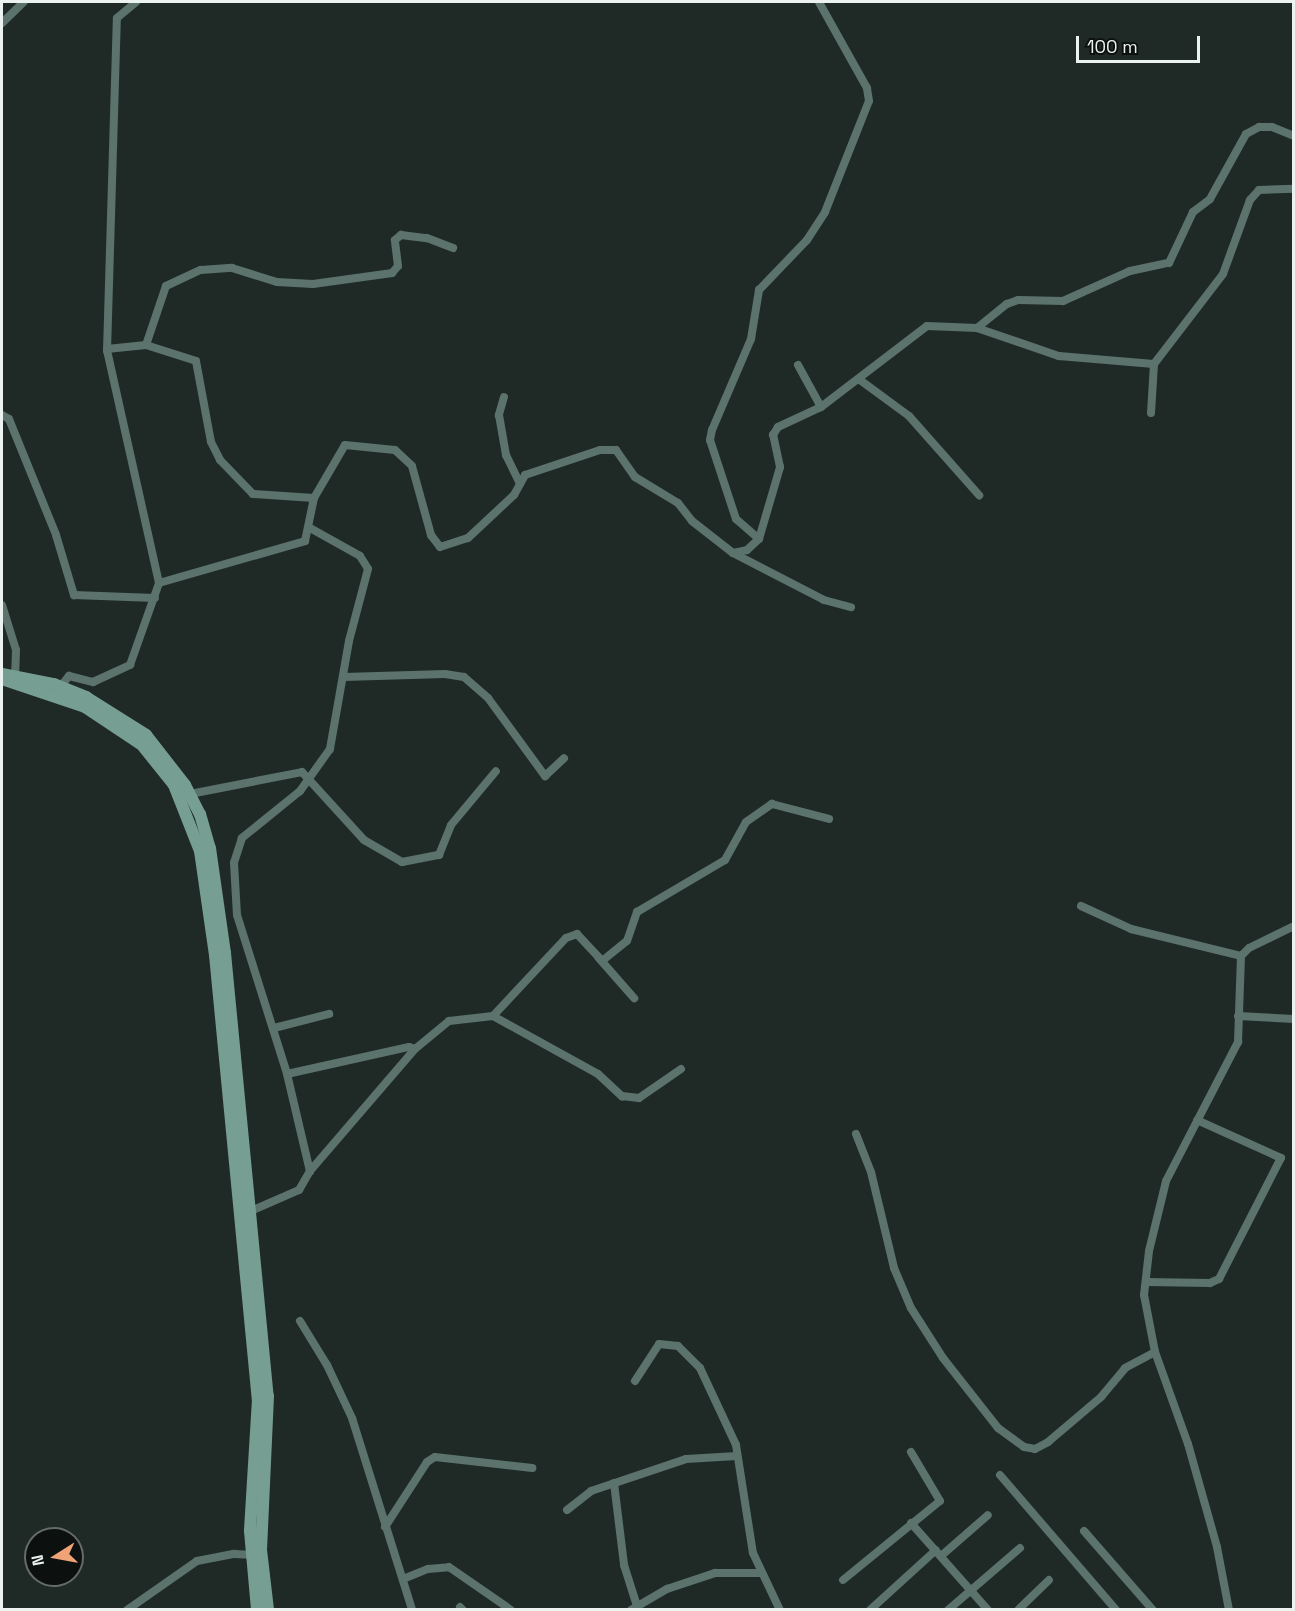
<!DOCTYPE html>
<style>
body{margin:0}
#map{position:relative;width:1295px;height:1611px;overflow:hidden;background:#1f2a27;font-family:"Space Grotesk",sans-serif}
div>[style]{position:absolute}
.street>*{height:8px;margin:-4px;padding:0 4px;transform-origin:4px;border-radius:4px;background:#5b736c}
.secondary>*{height:12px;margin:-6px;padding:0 6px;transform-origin:6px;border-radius:6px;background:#779e93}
span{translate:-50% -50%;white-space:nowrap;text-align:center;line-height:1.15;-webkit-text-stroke:6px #0c1110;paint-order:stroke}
.frame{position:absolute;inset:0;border:3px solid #ebf2f0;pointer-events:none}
.north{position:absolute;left:24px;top:1527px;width:60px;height:60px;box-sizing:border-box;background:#0c1110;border:2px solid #656b6a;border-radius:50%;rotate:259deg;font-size:16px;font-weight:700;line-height:24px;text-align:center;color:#ebf2f0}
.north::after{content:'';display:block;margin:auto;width:21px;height:27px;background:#efa377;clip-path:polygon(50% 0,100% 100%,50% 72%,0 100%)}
.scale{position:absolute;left:1076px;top:36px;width:124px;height:27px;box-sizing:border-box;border:3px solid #ebf2f0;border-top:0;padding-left:8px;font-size:18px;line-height:21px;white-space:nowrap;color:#ebf2f0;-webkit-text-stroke:4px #0c1110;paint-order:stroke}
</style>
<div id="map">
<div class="street">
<div style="left:2px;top:23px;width:30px;rotate:-44deg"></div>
<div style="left:977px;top:328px;width:87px;rotate:18.9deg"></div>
<div style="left:1059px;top:356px;width:95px;rotate:4.8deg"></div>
<div style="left:146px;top:345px;width:52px;rotate:17.7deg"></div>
<div style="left:196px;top:361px;width:82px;rotate:79.5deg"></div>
<div style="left:211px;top:442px;width:20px;rotate:63deg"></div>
<div style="left:220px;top:460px;width:47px;rotate:45.9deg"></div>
<div style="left:253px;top:494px;width:61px;rotate:3.8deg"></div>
<div style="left:107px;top:349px;width:39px;rotate:-6deg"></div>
<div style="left:146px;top:345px;width:62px;rotate:-71.3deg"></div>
<div style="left:166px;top:286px;width:38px;rotate:-25deg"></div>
<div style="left:201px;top:270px;width:31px;rotate:-4deg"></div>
<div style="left:232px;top:268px;width:47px;rotate:17.3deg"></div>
<div style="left:277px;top:282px;width:36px;rotate:3deg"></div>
<div style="left:313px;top:284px;width:80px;rotate:-7.9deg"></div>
<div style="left:392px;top:273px;width:9px;rotate:-49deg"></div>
<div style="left:398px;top:266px;width:26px;rotate:-97deg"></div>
<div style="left:395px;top:240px;width:8px;rotate:-40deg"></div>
<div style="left:401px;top:235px;width:26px;rotate:7deg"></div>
<div style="left:427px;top:238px;width:28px;rotate:21deg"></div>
<div style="left:798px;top:365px;width:48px;rotate:61.3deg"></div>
<div style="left:860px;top:380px;width:61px;rotate:36.3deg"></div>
<div style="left:909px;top:416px;width:106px;rotate:48.5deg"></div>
<div style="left:504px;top:397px;width:19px;rotate:106deg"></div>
<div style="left:499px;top:415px;width:41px;rotate:80.1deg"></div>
<div style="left:506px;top:455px;width:32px;rotate:64deg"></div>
<div style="left:1151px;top:413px;width:49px;rotate:-86.5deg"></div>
<div style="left:1154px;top:364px;width:113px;rotate:-52.5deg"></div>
<div style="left:1223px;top:274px;width:79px;rotate:-70deg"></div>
<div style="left:1250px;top:200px;width:13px;rotate:-48deg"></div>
<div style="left:1259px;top:190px;width:35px;rotate:-2deg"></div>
<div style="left:2px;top:415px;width:8px;rotate:30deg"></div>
<div style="left:9px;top:419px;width:125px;rotate:67.9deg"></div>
<div style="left:56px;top:535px;width:63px;rotate:73.3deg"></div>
<div style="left:74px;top:595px;width:81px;rotate:2.1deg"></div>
<div style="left:310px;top:528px;width:57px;rotate:29.2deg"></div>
<div style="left:360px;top:556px;width:15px;rotate:58deg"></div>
<div style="left:368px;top:569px;width:74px;rotate:104.8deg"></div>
<div style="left:349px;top:641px;width:110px;rotate:100deg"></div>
<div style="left:330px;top:749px;width:52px;rotate:125.5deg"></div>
<div style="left:300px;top:791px;width:75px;rotate:141deg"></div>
<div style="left:242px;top:838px;width:26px;rotate:108deg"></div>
<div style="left:234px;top:863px;width:52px;rotate:86.7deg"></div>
<div style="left:237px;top:915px;width:167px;rotate:72.5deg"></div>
<div style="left:287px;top:1074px;width:100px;rotate:76.7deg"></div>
<div style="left:759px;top:539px;width:30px;rotate:-139deg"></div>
<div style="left:736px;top:519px;width:83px;rotate:-108.2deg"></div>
<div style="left:710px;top:440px;width:10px;rotate:-79deg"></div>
<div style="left:712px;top:430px;width:99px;rotate:-66.8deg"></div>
<div style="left:751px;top:339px;width:50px;rotate:-80.7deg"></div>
<div style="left:759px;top:290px;width:69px;rotate:-46.2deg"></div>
<div style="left:807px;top:240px;width:33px;rotate:-57deg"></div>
<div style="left:825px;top:212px;width:119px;rotate:-68.4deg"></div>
<div style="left:869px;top:101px;width:13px;rotate:-99deg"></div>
<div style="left:867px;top:88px;width:98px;rotate:-119.2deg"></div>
<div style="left:733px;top:553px;width:102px;rotate:27.3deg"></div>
<div style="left:824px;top:600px;width:28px;rotate:15deg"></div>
<div style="left:159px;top:583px;width:152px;rotate:-16deg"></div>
<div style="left:305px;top:541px;width:44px;rotate:-78.2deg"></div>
<div style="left:314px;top:498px;width:61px;rotate:-59.7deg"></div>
<div style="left:345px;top:445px;width:50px;rotate:5.7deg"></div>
<div style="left:395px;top:450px;width:23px;rotate:43deg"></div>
<div style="left:412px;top:466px;width:72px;rotate:74.6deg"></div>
<div style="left:431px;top:535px;width:15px;rotate:53deg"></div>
<div style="left:440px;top:547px;width:29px;rotate:-18deg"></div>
<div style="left:468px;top:538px;width:63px;rotate:-43.1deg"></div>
<div style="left:514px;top:495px;width:23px;rotate:-61deg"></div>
<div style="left:525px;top:475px;width:79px;rotate:-18.4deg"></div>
<div style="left:600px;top:450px;width:16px"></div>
<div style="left:616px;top:450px;width:33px;rotate:55deg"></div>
<div style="left:635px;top:477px;width:50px;rotate:31.2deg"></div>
<div style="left:678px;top:503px;width:23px;rotate:52deg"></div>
<div style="left:692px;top:521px;width:52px;rotate:38deg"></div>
<div style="left:733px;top:553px;width:14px;rotate:-12deg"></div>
<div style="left:747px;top:550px;width:16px;rotate:-43deg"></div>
<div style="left:759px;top:539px;width:75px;rotate:-73.7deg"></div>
<div style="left:780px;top:467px;width:33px;rotate:-102deg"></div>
<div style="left:773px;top:435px;width:9px;rotate:-58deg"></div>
<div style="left:778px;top:427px;width:47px;rotate:-24.9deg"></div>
<div style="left:821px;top:407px;width:133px;rotate:-37.4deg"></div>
<div style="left:927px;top:326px;width:50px;rotate:2.3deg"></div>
<div style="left:977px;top:328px;width:38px;rotate:-39deg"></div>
<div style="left:1007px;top:304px;width:12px;rotate:-20deg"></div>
<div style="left:1018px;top:300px;width:45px;rotate:1.3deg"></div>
<div style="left:1063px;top:301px;width:73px;rotate:-24.1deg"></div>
<div style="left:1130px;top:271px;width:40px;rotate:-12deg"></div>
<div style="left:1169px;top:263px;width:56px;rotate:-64.8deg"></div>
<div style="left:1193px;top:212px;width:21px;rotate:-37deg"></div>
<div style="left:1210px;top:199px;width:74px;rotate:-61deg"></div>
<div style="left:1246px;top:134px;width:15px;rotate:-28deg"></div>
<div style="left:1259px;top:127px;width:13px"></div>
<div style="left:1272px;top:127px;width:24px;rotate:22deg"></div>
<div style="left:2px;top:605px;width:47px;rotate:72.7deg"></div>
<div style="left:16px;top:650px;width:25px;rotate:92deg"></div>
<div style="left:344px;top:677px;width:101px;rotate:-1.7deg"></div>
<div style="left:445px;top:674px;width:19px;rotate:9deg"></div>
<div style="left:464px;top:677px;width:32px;rotate:41deg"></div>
<div style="left:488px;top:698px;width:97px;rotate:53.8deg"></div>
<div style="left:545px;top:776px;width:26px;rotate:-43deg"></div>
<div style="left:58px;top:690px;width:18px;rotate:-52deg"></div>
<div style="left:69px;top:676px;width:25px;rotate:14deg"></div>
<div style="left:93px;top:682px;width:41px;rotate:-24.7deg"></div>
<div style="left:130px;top:665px;width:87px;rotate:-70.5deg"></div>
<div style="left:159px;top:583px;width:238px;rotate:-102.6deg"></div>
<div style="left:107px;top:351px;width:333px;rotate:-88.3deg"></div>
<div style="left:117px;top:18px;width:25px;rotate:-40deg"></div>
<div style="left:190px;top:794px;width:114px;rotate:-11.1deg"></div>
<div style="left:302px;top:772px;width:92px;rotate:47.6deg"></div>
<div style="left:364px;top:840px;width:44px;rotate:30.1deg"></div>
<div style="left:402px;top:862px;width:38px;rotate:-11deg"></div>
<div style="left:439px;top:855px;width:32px;rotate:-68deg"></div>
<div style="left:451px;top:825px;width:70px;rotate:-50.2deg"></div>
<div style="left:1081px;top:906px;width:55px;rotate:24.7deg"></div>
<div style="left:1131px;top:929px;width:113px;rotate:13.8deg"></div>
<div style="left:598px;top:957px;width:55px;rotate:48.7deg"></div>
<div style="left:493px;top:1016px;width:107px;rotate:-46.9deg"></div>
<div style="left:566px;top:938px;width:12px;rotate:-20deg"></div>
<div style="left:577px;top:934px;width:37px;rotate:47deg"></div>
<div style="left:602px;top:961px;width:32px;rotate:-39deg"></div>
<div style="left:627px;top:941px;width:31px;rotate:-71deg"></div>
<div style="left:637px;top:912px;width:102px;rotate:-30.6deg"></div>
<div style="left:725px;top:860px;width:43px;rotate:-61.1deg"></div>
<div style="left:746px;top:822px;width:32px;rotate:-35deg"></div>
<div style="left:772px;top:804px;width:59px;rotate:14.7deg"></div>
<div style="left:1238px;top:1016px;width:56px;rotate:3.1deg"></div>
<div style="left:274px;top:1028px;width:57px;rotate:-14.3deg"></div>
<div style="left:287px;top:1074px;width:125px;rotate:-12.5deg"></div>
<div style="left:409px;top:1047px;width:6px;rotate:18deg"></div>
<div style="left:856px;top:1134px;width:41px;rotate:68.5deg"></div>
<div style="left:871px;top:1172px;width:99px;rotate:76.5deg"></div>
<div style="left:894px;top:1268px;width:43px;rotate:67deg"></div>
<div style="left:911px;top:1308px;width:59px;rotate:57.4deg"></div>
<div style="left:943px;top:1358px;width:89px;rotate:51.8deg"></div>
<div style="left:998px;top:1428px;width:32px;rotate:36deg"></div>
<div style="left:1024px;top:1447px;width:11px;rotate:10deg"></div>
<div style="left:1035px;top:1449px;width:15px;rotate:-28deg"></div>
<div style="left:1048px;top:1442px;width:70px;rotate:-40.3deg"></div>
<div style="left:1101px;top:1397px;width:38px;rotate:-50deg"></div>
<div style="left:1125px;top:1368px;width:34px;rotate:-28deg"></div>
<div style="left:246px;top:1213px;width:58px;rotate:-23.5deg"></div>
<div style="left:299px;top:1190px;width:22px;rotate:-60deg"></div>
<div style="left:310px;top:1171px;width:161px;rotate:-49.3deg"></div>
<div style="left:415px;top:1049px;width:44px;rotate:-39.5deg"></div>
<div style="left:449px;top:1021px;width:44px;rotate:-6.5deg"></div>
<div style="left:493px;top:1016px;width:120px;rotate:28.9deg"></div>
<div style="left:598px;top:1074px;width:33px;rotate:43deg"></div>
<div style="left:622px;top:1096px;width:17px;rotate:7deg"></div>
<div style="left:639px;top:1098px;width:51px;rotate:-34.6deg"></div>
<div style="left:1146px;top:1282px;width:64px;rotate:0.9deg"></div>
<div style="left:1210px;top:1283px;width:10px;rotate:-24deg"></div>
<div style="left:1219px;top:1279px;width:136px;rotate:-62.9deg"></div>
<div style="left:1281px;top:1158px;width:92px;rotate:-155.7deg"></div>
<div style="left:300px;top:1321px;width:52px;rotate:58.5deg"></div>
<div style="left:327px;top:1365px;width:59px;rotate:64.7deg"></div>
<div style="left:352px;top:1418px;width:201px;rotate:72.6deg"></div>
<div style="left:635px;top:1381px;width:44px;rotate:-57deg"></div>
<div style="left:659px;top:1344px;width:19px;rotate:6deg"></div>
<div style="left:678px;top:1346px;width:31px;rotate:45deg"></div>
<div style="left:700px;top:1368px;width:85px;rotate:64.9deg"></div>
<div style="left:736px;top:1445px;width:109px;rotate:81.1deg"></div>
<div style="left:753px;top:1553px;width:63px;rotate:64.7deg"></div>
<div style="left:1000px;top:1475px;width:178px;rotate:49.3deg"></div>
<div style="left:614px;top:1483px;width:83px;rotate:83deg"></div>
<div style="left:624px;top:1565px;width:43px;rotate:72.4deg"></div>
<div style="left:567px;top:1510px;width:31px;rotate:-38deg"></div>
<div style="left:591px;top:1491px;width:100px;rotate:-18.6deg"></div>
<div style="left:686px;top:1459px;width:51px;rotate:-3.4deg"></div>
<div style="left:911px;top:1523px;width:116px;rotate:48.5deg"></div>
<div style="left:385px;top:1527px;width:77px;rotate:-57.1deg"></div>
<div style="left:427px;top:1462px;width:9px;rotate:-32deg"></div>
<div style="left:435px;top:1457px;width:98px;rotate:6.5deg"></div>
<div style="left:1084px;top:1531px;width:105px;rotate:48.9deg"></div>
<div style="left:941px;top:1556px;width:62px;rotate:-41.1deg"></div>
<div style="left:403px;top:1579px;width:27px;rotate:-22deg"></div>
<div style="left:428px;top:1569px;width:21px;rotate:-5deg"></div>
<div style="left:449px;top:1567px;width:75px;rotate:34.7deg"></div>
<div style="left:843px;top:1580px;width:125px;rotate:-39.2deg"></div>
<div style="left:940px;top:1501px;width:57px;rotate:-120.6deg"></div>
<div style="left:460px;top:1607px;width:4px;rotate:45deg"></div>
<div style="left:127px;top:1610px;width:85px;rotate:-35deg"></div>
<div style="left:197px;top:1561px;width:38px;rotate:-11deg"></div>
<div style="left:234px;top:1554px;width:21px;rotate:3deg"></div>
<div style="left:631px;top:1610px;width:42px;rotate:-30.3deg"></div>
<div style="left:667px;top:1589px;width:51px;rotate:-18.4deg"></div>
<div style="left:715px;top:1573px;width:47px"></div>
<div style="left:870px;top:1610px;width:89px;rotate:-42.3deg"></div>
<div style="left:948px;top:1610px;width:95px;rotate:-40.7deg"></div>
<div style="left:1018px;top:1610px;width:43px;rotate:-44.1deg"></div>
<div style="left:1229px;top:1610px;width:64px;rotate:-100.8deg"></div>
<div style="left:1217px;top:1547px;width:107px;rotate:-105.7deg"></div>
<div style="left:1188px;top:1444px;width:98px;rotate:-109.7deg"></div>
<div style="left:1155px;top:1352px;width:58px;rotate:-100.9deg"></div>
<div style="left:1144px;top:1295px;width:44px;rotate:-83.5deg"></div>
<div style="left:1149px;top:1251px;width:72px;rotate:-76.3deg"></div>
<div style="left:1166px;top:1181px;width:157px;rotate:-62.6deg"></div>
<div style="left:1238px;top:1042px;width:86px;rotate:-88deg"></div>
<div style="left:1241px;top:956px;width:11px;rotate:-45deg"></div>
<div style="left:1249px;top:948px;width:50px;rotate:-26.1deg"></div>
</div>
<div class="secondary">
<div style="left:2px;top:674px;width:53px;rotate:10.9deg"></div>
<div style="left:54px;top:684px;width:35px;rotate:22deg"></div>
<div style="left:86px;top:697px;width:71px;rotate:32.3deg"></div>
<div style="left:146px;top:735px;width:63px;rotate:52deg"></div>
<div style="left:185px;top:785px;width:33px;rotate:63deg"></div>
<div style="left:200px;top:814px;width:35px;rotate:74deg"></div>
<div style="left:210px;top:848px;width:106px;rotate:81.9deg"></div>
<div style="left:225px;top:953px;width:445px;rotate:84.5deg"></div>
<div style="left:268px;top:1396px;width:154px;rotate:92.6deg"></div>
<div style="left:261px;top:1550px;width:60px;rotate:83.3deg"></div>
<div style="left:2px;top:679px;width:88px;rotate:18.6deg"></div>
<div style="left:85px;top:707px;width:69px;rotate:33.7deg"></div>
<div style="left:142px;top:745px;width:51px;rotate:51.3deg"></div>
<div style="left:174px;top:785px;width:71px;rotate:68.5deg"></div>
<div style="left:200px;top:851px;width:105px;rotate:81.8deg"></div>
<div style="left:215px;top:955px;width:446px;rotate:84.5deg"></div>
<div style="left:258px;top:1399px;width:132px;rotate:93.5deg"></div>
<div style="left:250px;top:1531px;width:79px;rotate:84.9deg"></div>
</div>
<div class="frame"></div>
<div class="north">N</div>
<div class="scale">100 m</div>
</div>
